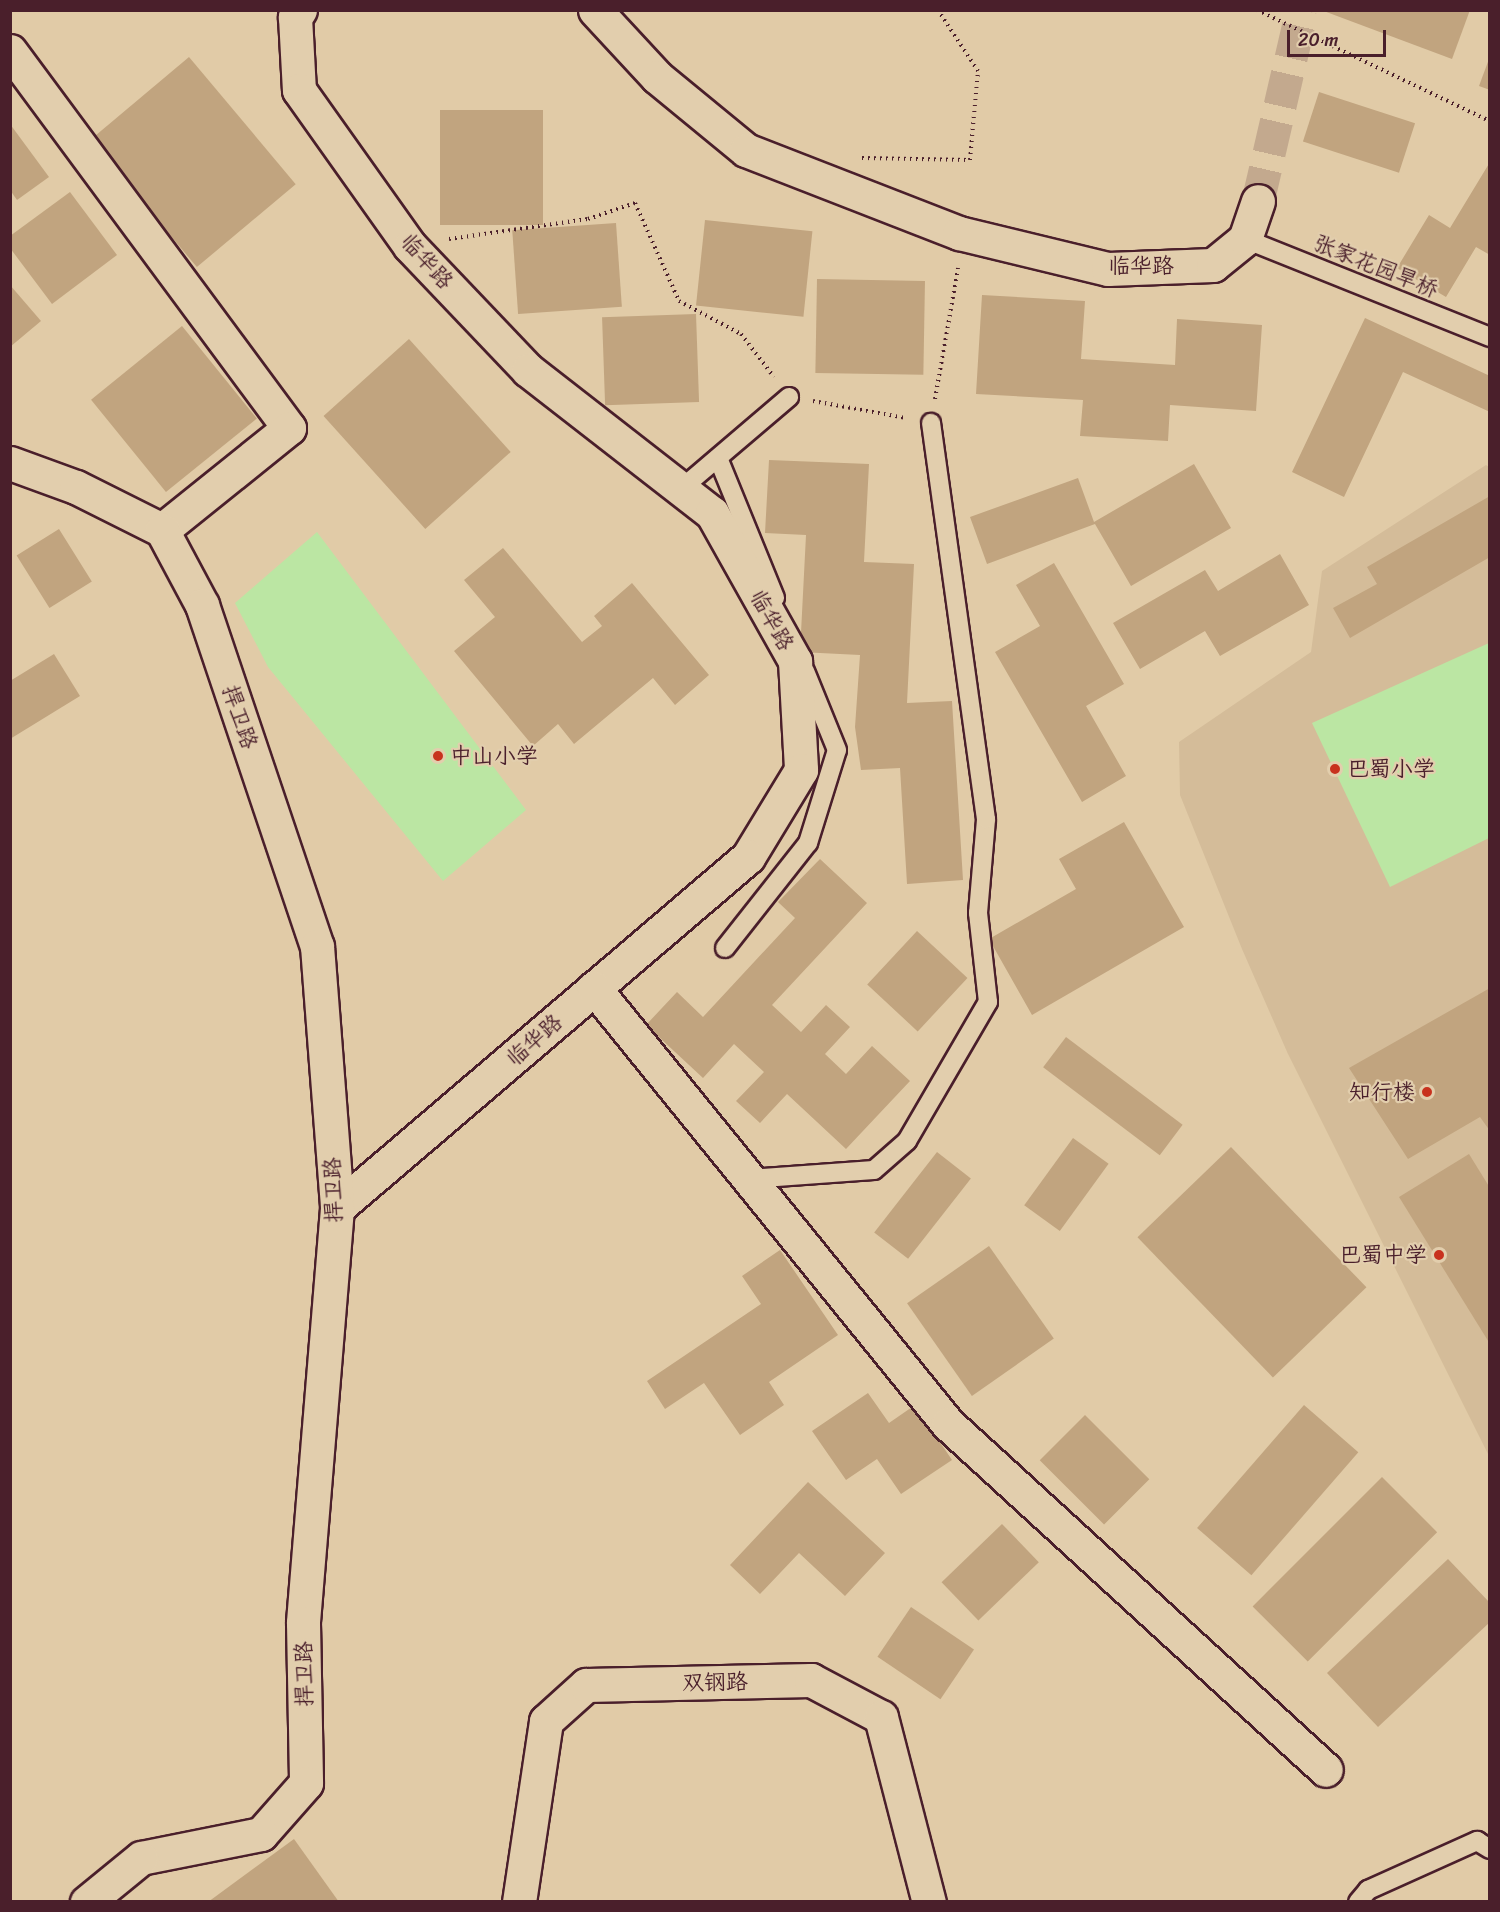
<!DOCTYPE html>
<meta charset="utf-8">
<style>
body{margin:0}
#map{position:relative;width:1500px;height:1912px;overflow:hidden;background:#e1cba7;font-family:Sriracha,"LXGW WenKai TC",sans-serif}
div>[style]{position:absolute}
.built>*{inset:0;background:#d4bc99}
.green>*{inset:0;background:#bbe6a3}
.building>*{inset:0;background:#c1a47f;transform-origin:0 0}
.street-tunnel>*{height:33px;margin-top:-16.5px;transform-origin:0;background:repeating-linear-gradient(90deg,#c3a98e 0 33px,transparent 0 49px)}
.path>*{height:4px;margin-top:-2px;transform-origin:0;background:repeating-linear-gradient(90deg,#4a1f2b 0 1.5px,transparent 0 6px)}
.roads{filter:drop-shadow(2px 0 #4a1f2b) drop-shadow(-2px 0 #4a1f2b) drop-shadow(0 2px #4a1f2b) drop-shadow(0 -2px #4a1f2b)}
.lane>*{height:18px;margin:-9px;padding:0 9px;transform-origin:9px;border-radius:9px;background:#e2cead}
.street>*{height:33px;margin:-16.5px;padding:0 16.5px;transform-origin:16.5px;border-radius:16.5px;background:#e2cead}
.secondary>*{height:33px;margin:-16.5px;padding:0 16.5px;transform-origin:16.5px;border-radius:16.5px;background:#e2cead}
.dots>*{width:16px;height:16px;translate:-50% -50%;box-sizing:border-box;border:3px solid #e2cead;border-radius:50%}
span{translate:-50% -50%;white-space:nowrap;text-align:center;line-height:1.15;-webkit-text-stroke:4.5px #e2cead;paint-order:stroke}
.street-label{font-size:22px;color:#4a1f2b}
.poi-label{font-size:22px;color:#4a1f2b}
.left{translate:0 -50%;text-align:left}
.right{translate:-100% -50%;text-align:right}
.frame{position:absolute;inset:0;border:12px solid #4a1f2b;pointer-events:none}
.scale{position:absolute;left:1287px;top:30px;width:99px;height:27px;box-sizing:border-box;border:3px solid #4a1f2b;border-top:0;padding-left:8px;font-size:18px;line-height:21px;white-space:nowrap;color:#4a1f2b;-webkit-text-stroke:4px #e2cead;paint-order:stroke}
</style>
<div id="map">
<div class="built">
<div style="clip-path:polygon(1486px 465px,1489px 467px,1489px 1456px,1288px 1054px,1242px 949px,1180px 795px,1179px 742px,1311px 652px,1322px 571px)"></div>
</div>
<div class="green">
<div style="clip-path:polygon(317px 532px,526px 810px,443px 881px,268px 667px,235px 603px)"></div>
<div style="clip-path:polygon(1489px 643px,1489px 838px,1390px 887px,1312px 723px)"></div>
</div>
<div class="building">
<div style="clip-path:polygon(1321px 10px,1470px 10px,1452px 59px)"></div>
<div style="left:189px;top:57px;width:166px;height:129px;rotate:50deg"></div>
<div style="clip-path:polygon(1489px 59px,1490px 59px,1490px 90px,1479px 86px)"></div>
<div style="left:1319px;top:92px;width:101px;height:52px;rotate:18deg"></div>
<div style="left:543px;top:110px;width:115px;height:103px;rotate:90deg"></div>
<div style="clip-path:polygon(10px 124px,49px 177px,17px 200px,10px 190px)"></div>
<div style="clip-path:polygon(1490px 162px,1490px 255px,1476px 247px,1446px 297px,1397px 268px,1429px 215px,1450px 228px)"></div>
<div style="clip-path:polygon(70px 192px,117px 255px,52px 304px,10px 248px,10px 236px)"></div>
<div style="left:705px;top:220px;width:108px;height:86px;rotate:6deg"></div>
<div style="left:616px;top:223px;width:84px;height:104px;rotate:86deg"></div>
<div style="left:817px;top:279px;width:108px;height:94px;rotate:1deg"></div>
<div style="clip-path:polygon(10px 285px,41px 321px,10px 347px)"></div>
<div style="clip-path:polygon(982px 295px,1085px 301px,1081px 359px,1175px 365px,1177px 319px,1262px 325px,1256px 411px,1170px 405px,1168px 441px,1080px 436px,1083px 400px,976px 394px)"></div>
<div style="left:696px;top:314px;width:88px;height:94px;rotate:88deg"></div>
<div style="clip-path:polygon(1365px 318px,1490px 376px,1490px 412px,1403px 372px,1344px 497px,1292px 472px)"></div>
<div style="left:182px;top:326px;width:119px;height:117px;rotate:51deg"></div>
<div style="left:409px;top:339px;width:152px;height:115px;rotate:48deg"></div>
<div style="clip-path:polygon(769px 460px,869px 464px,864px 562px,914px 564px,907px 703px,952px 701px,963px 880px,907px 884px,900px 768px,861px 770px,855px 727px,860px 655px,800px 652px,806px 535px,765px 533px)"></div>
<div style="clip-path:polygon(1194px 464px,1231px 528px,1131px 586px,1095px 524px,987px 564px,970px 517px,1078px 478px,1094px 522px)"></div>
<div style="clip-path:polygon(1490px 496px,1490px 557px,1350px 638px,1333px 608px,1377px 584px,1367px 567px)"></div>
<div style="left:59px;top:529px;width:62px;height:50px;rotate:58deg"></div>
<div style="clip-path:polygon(503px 548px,582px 642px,602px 626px,594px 616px,632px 583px,709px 675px,675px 705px,653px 678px,574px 744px,558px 724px,533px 746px,454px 651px,495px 617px,464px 580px)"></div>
<div style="clip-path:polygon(1280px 554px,1309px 605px,1220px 656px,1205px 631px,1140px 669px,1113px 623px,1205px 570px,1218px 591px)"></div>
<div style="clip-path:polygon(1054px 563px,1124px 684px,1086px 706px,1126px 776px,1082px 802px,995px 652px,1040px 626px,1016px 585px)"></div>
<div style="clip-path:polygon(54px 654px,80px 696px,10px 739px,10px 681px)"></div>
<div style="clip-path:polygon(1124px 822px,1184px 927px,1032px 1015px,989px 939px,1076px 889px,1059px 859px)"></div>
<div style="clip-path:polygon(820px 859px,867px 903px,772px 1005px,801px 1032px,826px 1005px,850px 1027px,825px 1054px,846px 1074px,872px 1046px,910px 1081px,846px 1149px,787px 1094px,760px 1123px,736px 1101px,764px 1072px,734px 1044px,703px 1078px,646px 1025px,677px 992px,703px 1017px,795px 918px,778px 902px)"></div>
<div style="left:917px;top:931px;width:69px;height:73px;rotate:43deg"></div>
<div style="clip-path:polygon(1490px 988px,1490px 1131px,1480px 1117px,1408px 1159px,1349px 1068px)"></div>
<div style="left:1066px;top:1037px;width:146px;height:38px;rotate:37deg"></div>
<div style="left:1073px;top:1138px;width:44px;height:83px;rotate:36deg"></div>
<div style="left:1231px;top:1147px;width:195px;height:130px;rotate:46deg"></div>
<div style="left:937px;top:1152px;width:43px;height:102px;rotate:38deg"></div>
<div style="clip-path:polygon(1469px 1154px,1490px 1188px,1490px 1344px,1399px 1197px)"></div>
<div style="left:989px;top:1246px;width:113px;height:100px;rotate:55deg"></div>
<div style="clip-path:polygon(780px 1250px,838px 1335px,769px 1382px,784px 1405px,740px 1435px,704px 1383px,665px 1409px,647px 1381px,761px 1304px,742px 1276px)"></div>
<div style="clip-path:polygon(868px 1393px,889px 1423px,915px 1405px,952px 1460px,901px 1494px,877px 1459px,846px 1480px,812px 1431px)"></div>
<div style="left:1304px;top:1405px;width:72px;height:163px;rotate:41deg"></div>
<div style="left:1085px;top:1415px;width:91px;height:64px;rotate:45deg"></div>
<div style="left:1382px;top:1477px;width:78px;height:183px;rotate:45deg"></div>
<div style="clip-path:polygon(808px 1482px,885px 1553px,845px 1596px,799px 1553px,760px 1594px,730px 1565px)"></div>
<div style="left:1002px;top:1524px;width:53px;height:84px;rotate:46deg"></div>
<div style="clip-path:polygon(1448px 1559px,1490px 1603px,1490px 1622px,1378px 1727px,1327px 1673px)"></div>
<div style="left:911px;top:1607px;width:76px;height:60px;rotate:34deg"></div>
<div style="clip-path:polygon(294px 1839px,339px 1902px,208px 1902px)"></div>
</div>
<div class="street-tunnel">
<div style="left:1258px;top:201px;width:196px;rotate:-77deg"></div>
</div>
<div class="path">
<div style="left:1257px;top:10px;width:258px;rotate:25.5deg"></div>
<div style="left:862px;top:158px;width:108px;rotate:1.1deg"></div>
<div style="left:970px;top:160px;width:89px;rotate:-84.9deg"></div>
<div style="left:978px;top:71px;width:73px;rotate:-123.3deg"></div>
<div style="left:449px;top:239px;width:140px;rotate:-8.2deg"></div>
<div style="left:588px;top:219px;width:50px;rotate:-18.8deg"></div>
<div style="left:635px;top:203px;width:107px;rotate:65.8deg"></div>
<div style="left:679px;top:301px;width:70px;rotate:28deg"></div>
<div style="left:741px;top:334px;width:54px;rotate:52.5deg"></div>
<div style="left:935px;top:399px;width:133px;rotate:-80deg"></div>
<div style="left:813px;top:401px;width:95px;rotate:10.4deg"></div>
</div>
<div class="roads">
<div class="lane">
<div style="left:1245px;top:239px;width:264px;rotate:21.8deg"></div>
<div style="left:718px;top:458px;width:151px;rotate:67.8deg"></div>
<div style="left:681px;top:489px;width:142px;rotate:-40.4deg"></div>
<div style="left:725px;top:948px;width:134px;rotate:-51.7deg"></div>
<div style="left:808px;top:843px;width:97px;rotate:-72.7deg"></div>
<div style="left:837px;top:750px;width:85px;rotate:-112.1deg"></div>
<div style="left:749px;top:1179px;width:125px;rotate:-4.1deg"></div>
<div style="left:874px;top:1170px;width:44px;rotate:-41.3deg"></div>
<div style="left:907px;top:1141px;width:161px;rotate:-59.8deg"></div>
<div style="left:988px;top:1002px;width:90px;rotate:-96.4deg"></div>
<div style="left:978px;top:913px;width:94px;rotate:-85.1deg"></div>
<div style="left:986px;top:819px;width:400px;rotate:-97.9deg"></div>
<div style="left:1358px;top:1902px;width:16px;rotate:-50deg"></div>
<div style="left:1368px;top:1890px;width:120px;rotate:-24.2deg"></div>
<div style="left:1477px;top:1841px;width:15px;rotate:32deg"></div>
</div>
<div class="street">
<div style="left:300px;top:10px;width:9px;rotate:126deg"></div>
<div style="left:295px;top:17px;width:73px;rotate:86.9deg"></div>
<div style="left:299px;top:90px;width:191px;rotate:54.6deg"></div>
<div style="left:410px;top:246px;width:171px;rotate:46.4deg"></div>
<div style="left:528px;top:370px;width:233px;rotate:37.9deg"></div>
<div style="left:712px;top:513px;width:170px;rotate:60.7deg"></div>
<div style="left:795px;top:661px;width:109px;rotate:86.8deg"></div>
<div style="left:801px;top:770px;width:102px;rotate:121.3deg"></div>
<div style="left:748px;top:857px;width:540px;rotate:139.5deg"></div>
<div style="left:595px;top:10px;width:91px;rotate:47.2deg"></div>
<div style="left:657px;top:77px;width:115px;rotate:39.4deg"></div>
<div style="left:746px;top:150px;width:229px;rotate:21.3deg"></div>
<div style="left:959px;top:233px;width:153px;rotate:13.6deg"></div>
<div style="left:1108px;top:269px;width:105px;rotate:-2.2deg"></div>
<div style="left:1213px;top:265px;width:41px;rotate:-39.1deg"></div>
<div style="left:1245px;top:239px;width:40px;rotate:-71.1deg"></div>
<div style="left:10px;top:51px;width:469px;rotate:53.5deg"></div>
<div style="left:289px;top:428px;width:163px;rotate:141.2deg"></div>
<div style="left:594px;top:988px;width:562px;rotate:50.93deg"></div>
<div style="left:948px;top:1424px;width:512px;rotate:42.47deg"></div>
<div style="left:519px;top:1902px;width:183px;rotate:-81.5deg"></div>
<div style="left:546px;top:1721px;width:54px;rotate:-42deg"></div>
<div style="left:586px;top:1685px;width:225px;rotate:-1.3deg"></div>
<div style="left:811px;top:1680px;width:79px;rotate:27.9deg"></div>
<div style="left:881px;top:1717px;width:191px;rotate:75.5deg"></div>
</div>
<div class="secondary">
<div style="left:10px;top:463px;width:70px;rotate:20deg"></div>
<div style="left:76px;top:487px;width:96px;rotate:26.6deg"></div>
<div style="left:162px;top:530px;width:85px;rotate:61.9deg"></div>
<div style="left:202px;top:605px;width:360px;rotate:71.4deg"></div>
<div style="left:317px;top:946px;width:263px;rotate:85.6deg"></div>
<div style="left:337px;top:1208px;width:416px;rotate:94.7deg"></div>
<div style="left:303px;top:1623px;width:160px;rotate:88.9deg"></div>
<div style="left:306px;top:1783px;width:68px;rotate:131.4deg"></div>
<div style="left:261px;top:1834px;width:122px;rotate:168.7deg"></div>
<div style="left:141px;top:1858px;width:70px;rotate:140.8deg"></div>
</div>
</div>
<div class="dots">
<div style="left:438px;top:756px;background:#c8321e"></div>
<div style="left:1335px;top:769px;background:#c8321e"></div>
<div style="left:1427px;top:1092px;background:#c8321e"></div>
<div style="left:1439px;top:1255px;background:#c8321e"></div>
</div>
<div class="street-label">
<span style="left:427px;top:261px;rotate:48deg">临华路</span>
<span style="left:1141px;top:266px">临华路</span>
<span style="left:1376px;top:266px;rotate:22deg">张家花园旱桥</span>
<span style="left:772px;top:620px;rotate:61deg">临华路</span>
<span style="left:240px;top:717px;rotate:71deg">捍卫路</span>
<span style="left:534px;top:1040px;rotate:-41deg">临华路</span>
<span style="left:333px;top:1190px;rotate:-92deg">捍卫路</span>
<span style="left:304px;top:1674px;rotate:-91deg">捍卫路</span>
<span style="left:715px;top:1682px;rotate:-1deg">双钢路</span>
</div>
<div class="poi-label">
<span class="left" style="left:450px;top:756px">中山小学</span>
<span class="left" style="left:1347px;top:769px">巴蜀小学</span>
<span class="right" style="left:1415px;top:1092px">知行楼</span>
<span class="right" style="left:1427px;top:1255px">巴蜀中学</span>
</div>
<div class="frame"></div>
<div class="scale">20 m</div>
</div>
